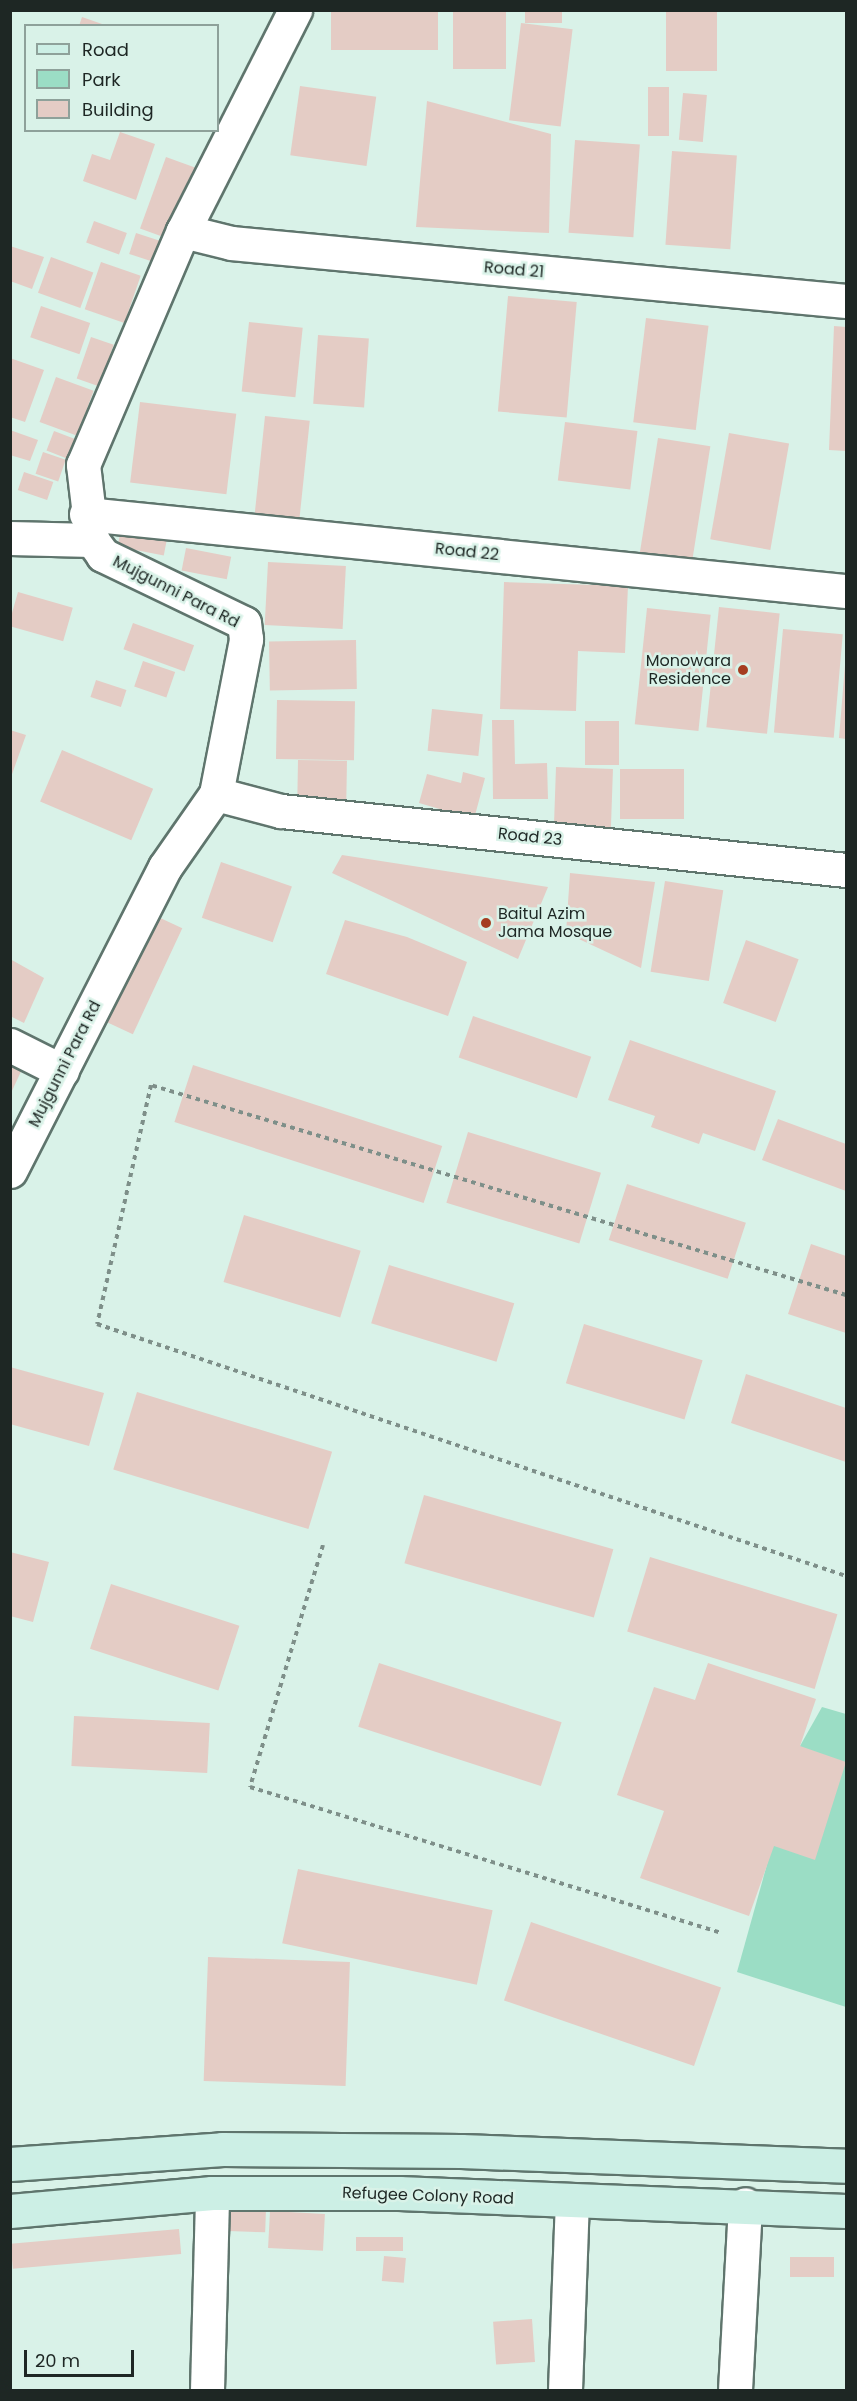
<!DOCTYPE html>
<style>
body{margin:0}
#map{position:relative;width:857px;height:2401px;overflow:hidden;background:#d9f2e8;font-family:Poppins,sans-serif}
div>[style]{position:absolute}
.green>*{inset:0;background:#9bddc5}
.building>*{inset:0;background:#e4ccc5;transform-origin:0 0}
.path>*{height:4px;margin-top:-2px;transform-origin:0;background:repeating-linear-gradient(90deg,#7e8f89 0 4.5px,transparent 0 9px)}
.roads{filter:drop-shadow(2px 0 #5f756d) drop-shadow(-2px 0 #5f756d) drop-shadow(0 2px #5f756d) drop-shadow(0 -2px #5f756d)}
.minor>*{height:33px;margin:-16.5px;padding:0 16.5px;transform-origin:16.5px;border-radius:16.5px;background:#fff}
.secondary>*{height:33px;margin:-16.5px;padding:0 16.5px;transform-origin:16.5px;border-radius:16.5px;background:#ccefe5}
.dots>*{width:16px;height:16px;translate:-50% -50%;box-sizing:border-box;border:3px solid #d9f2e8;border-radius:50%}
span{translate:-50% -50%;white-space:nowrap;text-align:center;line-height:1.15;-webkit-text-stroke:5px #d9f2e8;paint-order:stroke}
.street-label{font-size:16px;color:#1e2724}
.poi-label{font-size:16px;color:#1e2724}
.right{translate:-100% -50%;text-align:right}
.left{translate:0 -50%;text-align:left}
.frame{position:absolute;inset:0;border:12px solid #1e2724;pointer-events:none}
.legend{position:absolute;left:24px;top:24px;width:195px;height:108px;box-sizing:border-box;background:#d9f2e8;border:2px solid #8ea19a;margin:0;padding:8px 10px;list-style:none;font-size:18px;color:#1e2724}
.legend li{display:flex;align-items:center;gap:12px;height:30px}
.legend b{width:30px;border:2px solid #8ea19a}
.scale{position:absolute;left:24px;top:2350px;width:110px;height:27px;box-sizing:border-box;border:3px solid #1e2724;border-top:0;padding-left:8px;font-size:18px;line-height:21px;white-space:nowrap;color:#1e2724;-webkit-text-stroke:4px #d9f2e8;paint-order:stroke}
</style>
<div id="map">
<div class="green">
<div style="clip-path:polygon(822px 1707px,846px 1714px,846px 2007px,737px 1972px,800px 1746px)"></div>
</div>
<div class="building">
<div style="left:331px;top:10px;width:107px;height:40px"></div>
<div style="left:453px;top:10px;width:53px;height:59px"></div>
<div style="left:525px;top:10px;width:37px;height:13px"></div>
<div style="left:666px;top:10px;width:51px;height:61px"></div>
<div style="clip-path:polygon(82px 17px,105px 25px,105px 26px,79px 26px)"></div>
<div style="left:521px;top:23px;width:52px;height:98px;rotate:7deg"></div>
<div style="left:300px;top:86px;width:77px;height:70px;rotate:8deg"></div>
<div style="left:669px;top:87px;width:49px;height:21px;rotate:90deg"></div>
<div style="left:683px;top:93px;width:24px;height:47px;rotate:5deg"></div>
<div style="clip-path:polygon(427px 101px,551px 134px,549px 233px,416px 227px)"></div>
<div style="clip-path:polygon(120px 132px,155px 144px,136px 200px,83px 181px,92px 154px,110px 160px)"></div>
<div style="left:575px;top:140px;width:65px;height:93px;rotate:4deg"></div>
<div style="left:672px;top:151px;width:65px;height:94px;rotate:4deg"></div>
<div style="left:166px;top:157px;width:33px;height:76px;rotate:20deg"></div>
<div style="left:94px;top:221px;width:35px;height:23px;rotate:20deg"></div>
<div style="left:136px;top:233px;width:29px;height:22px;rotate:18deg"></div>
<div style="clip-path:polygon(10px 246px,44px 257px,32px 289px,10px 281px)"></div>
<div style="left:51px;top:257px;width:45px;height:38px;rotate:20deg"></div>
<div style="left:101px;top:262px;width:42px;height:50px;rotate:19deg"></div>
<div style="left:508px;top:296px;width:69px;height:116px;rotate:5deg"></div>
<div style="left:41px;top:306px;width:52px;height:33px;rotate:19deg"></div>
<div style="left:646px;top:318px;width:63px;height:105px;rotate:7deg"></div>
<div style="left:249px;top:322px;width:54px;height:70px;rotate:6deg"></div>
<div style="clip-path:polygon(834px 326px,846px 327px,846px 451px,829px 450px)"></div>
<div style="left:318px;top:335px;width:51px;height:69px;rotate:4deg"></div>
<div style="left:91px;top:337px;width:24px;height:44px;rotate:19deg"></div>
<div style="clip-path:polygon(10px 358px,44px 370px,25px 422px,10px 417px)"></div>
<div style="left:56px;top:377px;width:40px;height:48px;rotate:20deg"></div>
<div style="left:140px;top:402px;width:97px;height:81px;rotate:7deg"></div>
<div style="left:265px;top:416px;width:45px;height:102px;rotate:6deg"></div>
<div style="left:565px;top:422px;width:73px;height:59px;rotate:7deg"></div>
<div style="clip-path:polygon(10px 430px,38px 440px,30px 461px,10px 455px)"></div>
<div style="left:54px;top:431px;width:26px;height:21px;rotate:21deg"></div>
<div style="left:729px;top:433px;width:61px;height:108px;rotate:10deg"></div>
<div style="left:658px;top:438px;width:53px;height:118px;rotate:9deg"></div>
<div style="left:43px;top:452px;width:24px;height:23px;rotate:19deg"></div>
<div style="left:24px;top:472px;width:31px;height:19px;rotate:19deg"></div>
<div style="left:122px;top:524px;width:47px;height:23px;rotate:11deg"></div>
<div style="left:186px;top:548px;width:46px;height:23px;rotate:11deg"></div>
<div style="left:268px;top:562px;width:78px;height:63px;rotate:3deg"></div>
<div style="clip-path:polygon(504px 582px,628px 586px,625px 653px,578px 651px,576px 711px,500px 709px)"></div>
<div style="left:18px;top:592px;width:57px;height:35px;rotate:16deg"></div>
<div style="left:719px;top:607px;width:61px;height:121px;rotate:6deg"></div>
<div style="left:647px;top:608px;width:64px;height:117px;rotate:6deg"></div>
<div style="left:133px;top:623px;width:65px;height:28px;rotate:20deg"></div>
<div style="left:783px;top:629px;width:60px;height:104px;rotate:5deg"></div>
<div style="left:356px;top:640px;width:49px;height:87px;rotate:89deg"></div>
<div style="left:143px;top:661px;width:34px;height:27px;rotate:19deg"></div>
<div style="clip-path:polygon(845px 665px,846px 665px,846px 739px,839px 738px)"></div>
<div style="left:96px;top:680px;width:32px;height:18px;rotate:18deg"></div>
<div style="left:277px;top:700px;width:78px;height:59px;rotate:1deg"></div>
<div style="left:432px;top:709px;width:51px;height:42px;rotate:6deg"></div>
<div style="clip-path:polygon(492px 720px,514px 720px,515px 764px,547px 763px,548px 799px,493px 799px)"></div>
<div style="left:585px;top:721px;width:34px;height:44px"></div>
<div style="clip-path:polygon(10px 730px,26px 735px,11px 777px,10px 777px)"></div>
<div style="left:62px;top:750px;width:99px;height:56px;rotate:23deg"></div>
<div style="left:298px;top:760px;width:49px;height:39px;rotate:1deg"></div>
<div style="left:556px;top:767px;width:57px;height:62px;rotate:2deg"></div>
<div style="left:620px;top:769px;width:64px;height:50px"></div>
<div style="clip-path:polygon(463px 772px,485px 778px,474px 819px,419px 803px,427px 774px,461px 783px)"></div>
<div style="clip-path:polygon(342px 855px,548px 887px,518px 959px,332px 873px)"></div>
<div style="left:221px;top:862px;width:75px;height:59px;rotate:19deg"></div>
<div style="clip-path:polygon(570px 873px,655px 882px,641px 968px,566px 933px)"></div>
<div style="left:665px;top:881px;width:59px;height:92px;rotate:9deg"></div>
<div style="left:156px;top:916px;width:29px;height:117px;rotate:25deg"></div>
<div style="clip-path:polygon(345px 920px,407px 937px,467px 962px,448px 1016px,326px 974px)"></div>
<div style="left:746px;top:940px;width:56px;height:67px;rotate:20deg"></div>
<div style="clip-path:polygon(10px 959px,44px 978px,24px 1023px,10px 1016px)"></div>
<div style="left:473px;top:1016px;width:125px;height:44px;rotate:19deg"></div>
<div style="clip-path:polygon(630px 1040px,776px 1091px,755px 1151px,703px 1133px,699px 1144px,651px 1127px,655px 1116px,608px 1100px)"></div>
<div style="clip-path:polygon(10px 1056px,25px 1063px,10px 1095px)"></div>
<div style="left:193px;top:1065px;width:262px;height:60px;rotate:18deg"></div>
<div style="clip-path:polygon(778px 1119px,846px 1144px,846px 1191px,762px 1160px)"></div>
<div style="left:468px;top:1132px;width:139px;height:74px;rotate:17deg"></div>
<div style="left:627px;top:1184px;width:125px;height:59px;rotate:18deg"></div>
<div style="left:244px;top:1215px;width:122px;height:70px;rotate:17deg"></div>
<div style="clip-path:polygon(811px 1244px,846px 1256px,846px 1333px,788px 1314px)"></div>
<div style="left:389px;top:1265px;width:131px;height:61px;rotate:17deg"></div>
<div style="left:584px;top:1324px;width:124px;height:62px;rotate:17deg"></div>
<div style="clip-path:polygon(10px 1367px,104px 1393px,89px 1446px,10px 1424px)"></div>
<div style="clip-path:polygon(746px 1374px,846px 1408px,846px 1462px,731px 1423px)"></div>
<div style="left:137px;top:1392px;width:204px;height:81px;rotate:17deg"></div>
<div style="left:424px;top:1495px;width:197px;height:71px;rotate:16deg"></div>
<div style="clip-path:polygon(10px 1552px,49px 1562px,33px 1622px,10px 1616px)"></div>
<div style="left:650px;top:1557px;width:196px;height:78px;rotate:17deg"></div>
<div style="left:111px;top:1584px;width:135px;height:68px;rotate:18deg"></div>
<div style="left:379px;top:1663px;width:192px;height:67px;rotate:18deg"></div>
<div style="clip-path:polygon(708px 1663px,816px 1699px,800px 1746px,846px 1762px,815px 1860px,774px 1846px,749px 1916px,640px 1878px,664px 1811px,617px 1795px,654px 1687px,695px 1700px)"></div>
<div style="left:74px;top:1716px;width:136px;height:50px;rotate:3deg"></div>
<div style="left:298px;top:1869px;width:199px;height:76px;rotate:12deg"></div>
<div style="left:531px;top:1922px;width:201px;height:83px;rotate:19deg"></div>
<div style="left:208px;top:1957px;width:142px;height:124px;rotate:2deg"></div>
<div style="left:229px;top:2208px;width:37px;height:23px;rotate:2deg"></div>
<div style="left:270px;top:2211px;width:55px;height:37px;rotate:3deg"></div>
<div style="left:179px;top:2229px;width:25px;height:169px;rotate:85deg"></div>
<div style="left:356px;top:2237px;width:47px;height:14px"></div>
<div style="left:384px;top:2256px;width:22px;height:25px;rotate:5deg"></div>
<div style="left:790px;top:2257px;width:44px;height:20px"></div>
<div style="left:532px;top:2319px;width:43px;height:39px;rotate:86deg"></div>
</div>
<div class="path">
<div style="left:846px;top:1295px;width:726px;rotate:-163.19deg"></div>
<div style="left:151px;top:1085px;width:245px;rotate:102.7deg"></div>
<div style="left:97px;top:1324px;width:790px;rotate:18.6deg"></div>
<div style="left:323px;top:1545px;width:253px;rotate:106.8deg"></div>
<div style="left:250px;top:1787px;width:494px;rotate:17.2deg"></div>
</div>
<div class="roads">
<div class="minor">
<div style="left:183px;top:231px;width:49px;rotate:14deg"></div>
<div style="left:231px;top:243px;width:618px;rotate:5.39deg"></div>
<div style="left:86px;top:514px;width:764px;rotate:5.79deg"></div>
<div style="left:10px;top:538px;width:82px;rotate:1.4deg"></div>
<div style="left:216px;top:794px;width:67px;rotate:14.7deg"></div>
<div style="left:281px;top:811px;width:568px;rotate:5.96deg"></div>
<div style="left:10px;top:1045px;width:58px;rotate:26.6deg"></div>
<div style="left:10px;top:1171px;width:341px;rotate:-63deg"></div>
<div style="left:165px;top:867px;width:89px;rotate:-55.1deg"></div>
<div style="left:216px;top:794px;width:158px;rotate:-79deg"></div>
<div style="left:246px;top:639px;width:16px;rotate:-97deg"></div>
<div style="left:244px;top:623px;width:157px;rotate:-154.3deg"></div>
<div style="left:103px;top:555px;width:19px;rotate:-126deg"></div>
<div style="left:92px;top:540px;width:76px;rotate:-96.8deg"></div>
<div style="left:83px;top:465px;width:254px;rotate:-66.9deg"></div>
<div style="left:183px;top:231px;width:248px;rotate:-63.1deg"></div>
<div style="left:207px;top:2390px;width:197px;rotate:-88.5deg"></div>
<div style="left:565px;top:2390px;width:188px;rotate:-87.9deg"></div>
<div style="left:735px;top:2390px;width:186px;rotate:-86.9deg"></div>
</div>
<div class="secondary">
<div style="left:10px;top:2164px;width:213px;rotate:-4deg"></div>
<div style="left:222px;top:2149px;width:239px;rotate:0.5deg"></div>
<div style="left:461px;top:2151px;width:385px;rotate:2.2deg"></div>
<div style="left:10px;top:2211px;width:203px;rotate:-5.1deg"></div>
<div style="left:212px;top:2193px;width:187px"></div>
<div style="left:399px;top:2193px;width:447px;rotate:2.3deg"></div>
</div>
</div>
<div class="dots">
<div style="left:743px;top:670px;background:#a53d20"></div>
<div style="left:486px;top:923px;background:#a53d20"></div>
</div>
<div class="street-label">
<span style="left:514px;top:270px;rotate:5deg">Road 21</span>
<span style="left:467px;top:552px;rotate:6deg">Road 22</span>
<span style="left:176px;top:592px;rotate:27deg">Mujgunni Para Rd</span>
<span style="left:530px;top:837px;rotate:6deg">Road 23</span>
<span style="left:65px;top:1064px;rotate:-63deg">Mujgunni Para Rd</span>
<span style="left:428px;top:2196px;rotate:2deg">Refugee Colony Road</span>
</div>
<div class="poi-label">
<span class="right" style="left:731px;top:670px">Monowara<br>Residence</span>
<span class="left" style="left:498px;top:923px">Baitul Azim<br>Jama Mosque</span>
</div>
<div class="frame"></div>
<ul class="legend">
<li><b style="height:8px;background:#ccefe5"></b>Road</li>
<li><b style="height:16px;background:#9bddc5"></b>Park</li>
<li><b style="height:16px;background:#e4ccc5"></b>Building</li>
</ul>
<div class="scale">20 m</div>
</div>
